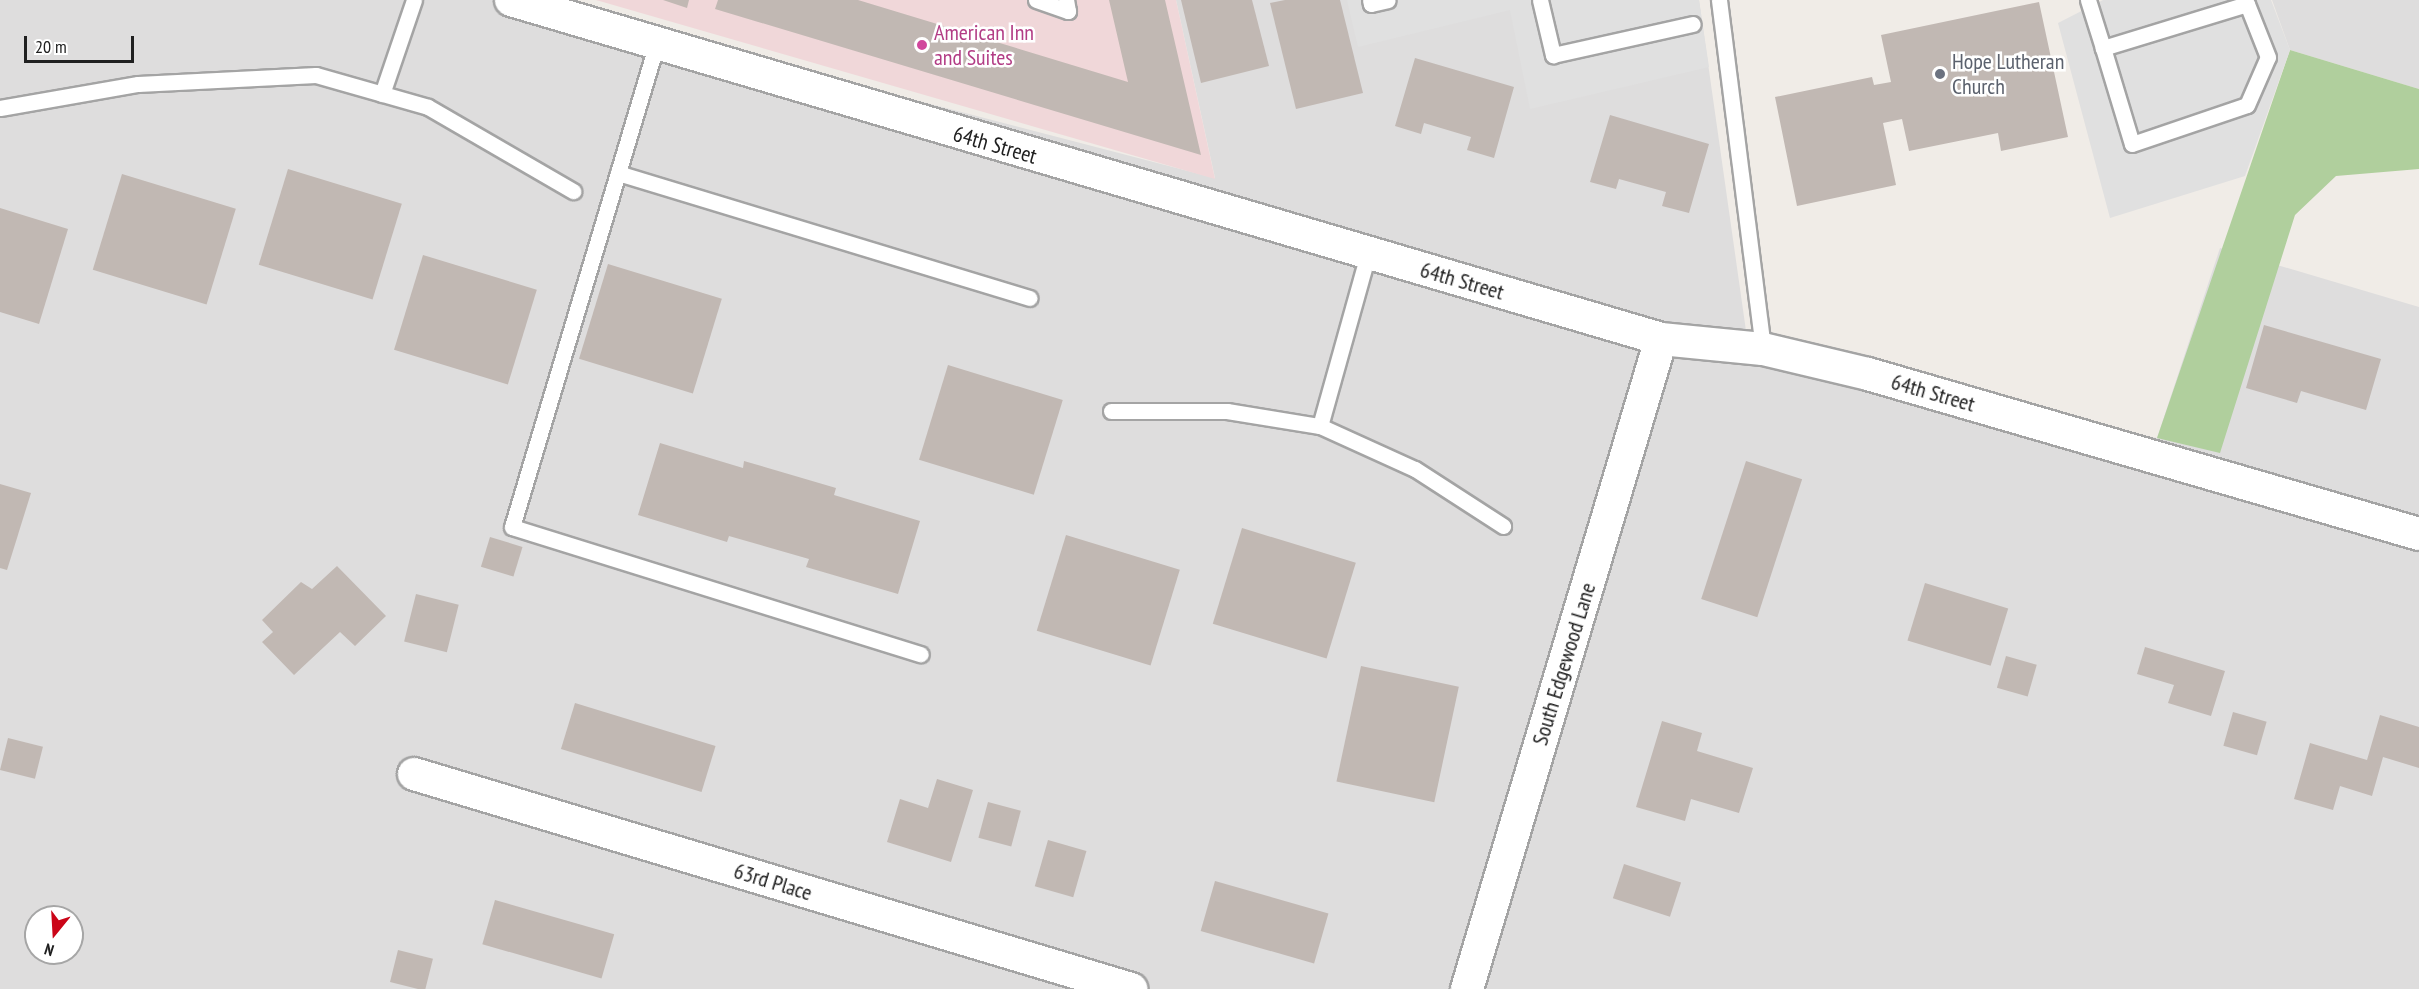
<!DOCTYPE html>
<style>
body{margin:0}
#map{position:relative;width:2419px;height:989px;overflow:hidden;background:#f0ece7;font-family:"PT Sans Narrow",sans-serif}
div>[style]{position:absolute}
.residential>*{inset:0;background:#dedddd}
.commercial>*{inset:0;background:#f0d7d9}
.forest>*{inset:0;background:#b0cf9d}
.parking>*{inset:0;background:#e0e0e0}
.building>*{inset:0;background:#c1b8b3;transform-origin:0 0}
.roads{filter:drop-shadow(2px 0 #a4a4a4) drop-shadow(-2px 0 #a4a4a4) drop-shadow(0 2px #a4a4a4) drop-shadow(0 -2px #a4a4a4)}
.service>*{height:15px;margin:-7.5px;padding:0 7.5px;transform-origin:7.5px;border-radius:7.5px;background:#fff}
.minor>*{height:32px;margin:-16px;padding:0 16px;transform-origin:16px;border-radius:16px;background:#fff}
.dots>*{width:16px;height:16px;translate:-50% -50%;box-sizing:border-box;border:3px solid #fff;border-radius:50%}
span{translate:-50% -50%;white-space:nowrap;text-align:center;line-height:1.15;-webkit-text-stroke:5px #fff;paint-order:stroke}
.hotel-label{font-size:22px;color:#b23c85}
.left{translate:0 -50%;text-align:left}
.worship-label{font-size:22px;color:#5b616d}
.street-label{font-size:22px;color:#202020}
.north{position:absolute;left:24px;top:905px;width:60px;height:60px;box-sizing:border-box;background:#fff;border:2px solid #a6a6a6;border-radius:50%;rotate:198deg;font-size:16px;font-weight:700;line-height:24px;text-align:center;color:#202020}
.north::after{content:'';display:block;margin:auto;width:21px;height:27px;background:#cb0518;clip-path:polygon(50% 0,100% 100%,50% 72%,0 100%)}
.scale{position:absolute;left:24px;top:36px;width:110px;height:27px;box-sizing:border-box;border:3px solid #202020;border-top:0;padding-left:8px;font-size:18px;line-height:21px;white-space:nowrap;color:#202020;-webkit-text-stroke:4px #fff;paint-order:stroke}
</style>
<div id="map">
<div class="residential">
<div style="clip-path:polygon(evenodd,0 0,530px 0,1215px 178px,1176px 0,1699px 0,1750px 359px,2157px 438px,2220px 248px,2419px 307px,2419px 989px,0 989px,0 0,36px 917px,72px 917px,72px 953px,36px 953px,36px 917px)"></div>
<div style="clip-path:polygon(2272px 0,2419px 0,2419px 89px,2290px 50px)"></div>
</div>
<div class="commercial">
<div style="clip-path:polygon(596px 0,1176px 0,1215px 179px)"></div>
</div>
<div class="forest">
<div style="clip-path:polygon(2290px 50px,2419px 89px,2419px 169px,2336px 176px,2295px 215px,2220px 453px,2157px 438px)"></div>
</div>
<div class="parking">
<div style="clip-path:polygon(1347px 0,1699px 0,1709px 67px,1530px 109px,1510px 10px,1358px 47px)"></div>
<div style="clip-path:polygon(2103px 0,2271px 0,2290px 50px,2245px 176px,2110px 218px,2058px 23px)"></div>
</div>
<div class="building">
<div style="clip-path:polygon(663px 0,689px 0,687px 8px)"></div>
<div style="clip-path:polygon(718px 0,858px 0,1128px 82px,1109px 0,1165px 0,1201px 155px,715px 9px)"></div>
<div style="clip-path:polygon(1181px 0,1252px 0,1269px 66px,1201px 83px)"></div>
<div style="clip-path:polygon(1285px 0,1340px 0,1363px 93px,1296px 109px,1270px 3px)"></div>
<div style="clip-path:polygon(2039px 2px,2068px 137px,2001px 151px,1998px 133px,1909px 151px,1902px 119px,1883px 123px,1896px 185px,1797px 206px,1775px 97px,1872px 77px,1874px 85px,1891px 82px,1881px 35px)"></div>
<div style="clip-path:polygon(1415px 58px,1514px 87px,1494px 158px,1467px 150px,1471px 137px,1424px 123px,1421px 134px,1395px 126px)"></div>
<div style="clip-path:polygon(1610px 115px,1709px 144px,1689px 213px,1662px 206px,1666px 192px,1619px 179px,1616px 189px,1590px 182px)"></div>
<div style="left:288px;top:169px;width:119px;height:100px;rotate:17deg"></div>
<div style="left:122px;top:174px;width:119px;height:100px;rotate:17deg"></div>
<div style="clip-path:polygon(0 208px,68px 229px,39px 324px,0 312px)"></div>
<div style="left:423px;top:255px;width:119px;height:99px;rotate:17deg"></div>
<div style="left:608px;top:264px;width:119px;height:99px;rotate:17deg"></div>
<div style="clip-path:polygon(2264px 325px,2381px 359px,2366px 410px,2301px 391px,2297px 403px,2246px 388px)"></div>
<div style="left:948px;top:365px;width:120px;height:99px;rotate:17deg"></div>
<div style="clip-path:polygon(660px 443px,743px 468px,744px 461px,836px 488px,834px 495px,920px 521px,898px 594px,806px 567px,809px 559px,729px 536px,727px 542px,638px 515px)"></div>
<div style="left:1746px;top:461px;width:59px;height:145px;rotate:18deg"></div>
<div style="clip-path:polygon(0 484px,31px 493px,7px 570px,0 568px)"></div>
<div style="left:1242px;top:528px;width:119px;height:100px;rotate:17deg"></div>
<div style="left:1066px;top:535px;width:119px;height:100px;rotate:17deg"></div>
<div style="left:490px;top:537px;width:34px;height:31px;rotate:17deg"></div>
<div style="clip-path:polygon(337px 566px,386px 616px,355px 646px,340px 632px,294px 675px,262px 642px,273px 632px,262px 620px,301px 582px,312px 589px)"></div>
<div style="left:1925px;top:583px;width:87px;height:60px;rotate:17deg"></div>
<div style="left:416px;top:594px;width:44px;height:49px;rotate:14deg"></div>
<div style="clip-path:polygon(2145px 647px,2225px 671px,2211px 716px,2168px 703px,2174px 685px,2137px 674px)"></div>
<div style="left:2006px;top:656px;width:32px;height:33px;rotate:16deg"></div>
<div style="left:1361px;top:666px;width:100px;height:118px;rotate:12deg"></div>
<div style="left:575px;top:703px;width:147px;height:48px;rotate:17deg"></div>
<div style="left:2233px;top:712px;width:35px;height:35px;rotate:16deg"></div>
<div style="clip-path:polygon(2380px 715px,2419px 727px,2419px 768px,2383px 757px,2372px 796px,2340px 786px,2333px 810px,2294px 799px,2310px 743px,2367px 760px)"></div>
<div style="clip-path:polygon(1662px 721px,1702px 733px,1697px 751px,1753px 768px,1739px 813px,1691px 799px,1685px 821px,1636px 807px)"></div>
<div style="left:8px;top:738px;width:36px;height:33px;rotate:14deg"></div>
<div style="clip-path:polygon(937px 779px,973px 790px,951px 862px,887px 842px,900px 799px,928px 808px)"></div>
<div style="left:988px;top:802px;width:34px;height:37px;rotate:15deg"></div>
<div style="left:1048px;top:840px;width:40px;height:48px;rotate:16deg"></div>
<div style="left:1624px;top:864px;width:60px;height:36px;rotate:18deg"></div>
<div style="left:1215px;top:881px;width:118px;height:52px;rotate:16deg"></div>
<div style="left:495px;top:900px;width:124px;height:46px;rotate:16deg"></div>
<div style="left:398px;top:950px;width:36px;height:33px;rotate:14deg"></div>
</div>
<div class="roads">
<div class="service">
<div style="left:1036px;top:0;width:34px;rotate:19deg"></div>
<div style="left:1068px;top:11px;width:11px;rotate:-100deg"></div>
<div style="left:1370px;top:0;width:4px;rotate:76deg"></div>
<div style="left:1371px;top:4px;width:17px;rotate:-13deg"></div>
<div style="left:1540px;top:0;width:57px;rotate:76.7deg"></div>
<div style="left:1553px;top:55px;width:143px;rotate:-12.5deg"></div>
<div style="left:1719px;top:0;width:352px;rotate:82.8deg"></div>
<div style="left:2088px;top:0;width:50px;rotate:72.6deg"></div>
<div style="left:2103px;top:48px;width:100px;rotate:73.2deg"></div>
<div style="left:2132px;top:144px;width:121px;rotate:-18.7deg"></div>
<div style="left:2247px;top:105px;width:52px;rotate:-66.4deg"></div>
<div style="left:2268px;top:57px;width:57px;rotate:-111.6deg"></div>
<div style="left:2247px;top:4px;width:151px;rotate:163deg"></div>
<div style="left:656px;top:46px;width:502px;rotate:106.67deg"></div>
<div style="left:512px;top:527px;width:428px;rotate:17.3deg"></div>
<div style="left:382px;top:94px;width:99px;rotate:-71.2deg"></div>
<div style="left:0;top:108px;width:140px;rotate:-9.9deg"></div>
<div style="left:138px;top:84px;width:178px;rotate:-2.9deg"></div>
<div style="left:316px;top:75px;width:116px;rotate:15.9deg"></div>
<div style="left:428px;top:107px;width:168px;rotate:30.1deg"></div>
<div style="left:618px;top:173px;width:430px;rotate:16.9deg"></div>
<div style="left:1111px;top:411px;width:116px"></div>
<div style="left:1227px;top:411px;width:94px;rotate:9.2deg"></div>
<div style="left:1320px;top:426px;width:104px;rotate:24.4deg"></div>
<div style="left:1415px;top:469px;width:105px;rotate:32.9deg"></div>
<div style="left:1320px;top:426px;width:179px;rotate:-74.4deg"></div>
</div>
<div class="minor">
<div style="left:511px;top:0;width:1199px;rotate:16.42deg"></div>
<div style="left:1661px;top:339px;width:102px;rotate:5.6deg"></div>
<div style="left:1763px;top:349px;width:108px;rotate:13.4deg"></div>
<div style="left:1868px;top:374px;width:574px;rotate:16.19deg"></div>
<div style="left:414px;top:774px;width:749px;rotate:16.69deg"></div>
<div style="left:1467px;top:989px;width:678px;rotate:-73.38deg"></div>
</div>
</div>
<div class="dots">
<div style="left:922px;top:45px;background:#d1479c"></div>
<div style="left:1940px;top:74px;background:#6b7280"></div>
</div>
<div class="hotel-label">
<span class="left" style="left:934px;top:45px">American Inn<br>and Suites</span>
</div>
<div class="worship-label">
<span class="left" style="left:1952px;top:74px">Hope Lutheran<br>Church</span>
</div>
<div class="street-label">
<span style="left:995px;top:145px;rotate:16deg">64th Street</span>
<span style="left:1462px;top:281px;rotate:16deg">64th Street</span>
<span style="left:1933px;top:393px;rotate:16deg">64th Street</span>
<span style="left:1564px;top:664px;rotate:-73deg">South Edgewood Lane</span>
<span style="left:773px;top:882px;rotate:17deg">63rd Place</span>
</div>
<div class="north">N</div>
<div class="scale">20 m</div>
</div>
